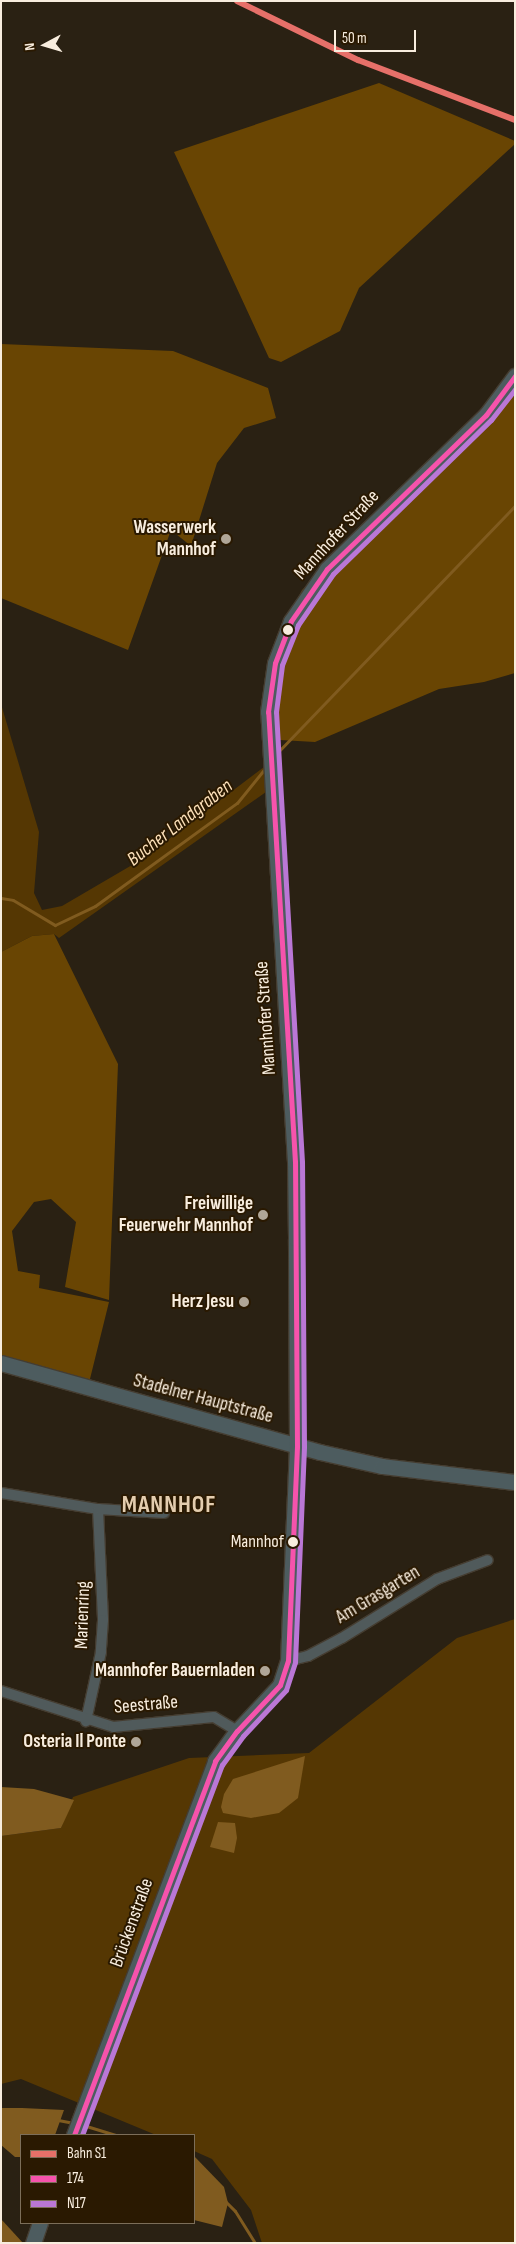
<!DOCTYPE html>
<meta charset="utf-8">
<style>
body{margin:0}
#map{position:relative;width:516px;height:2244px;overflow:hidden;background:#2a2113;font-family:"Sofia Sans Condensed",sans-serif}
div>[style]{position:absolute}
.green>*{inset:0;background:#553703}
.forest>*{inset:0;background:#694503}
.water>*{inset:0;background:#805b1f}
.stream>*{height:3px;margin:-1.5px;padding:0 1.5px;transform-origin:1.5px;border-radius:1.5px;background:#805b1f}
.roads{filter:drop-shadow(1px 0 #453d31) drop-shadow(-1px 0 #453d31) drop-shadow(0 1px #453d31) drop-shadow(0 -1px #453d31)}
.street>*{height:10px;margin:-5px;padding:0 5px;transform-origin:5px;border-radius:5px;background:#505a5b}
.secondary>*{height:15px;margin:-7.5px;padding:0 7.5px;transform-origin:7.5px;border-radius:7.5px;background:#4d5c5f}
.bus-1>*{height:5px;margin:-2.5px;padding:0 2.5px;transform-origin:2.5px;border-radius:2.5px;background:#f653ac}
.bus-2>*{height:5px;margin:-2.5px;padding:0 2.5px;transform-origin:2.5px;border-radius:2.5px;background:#ba77d6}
.rail-1>*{height:6px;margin:-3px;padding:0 3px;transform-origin:3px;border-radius:3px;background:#e67069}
.dots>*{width:14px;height:14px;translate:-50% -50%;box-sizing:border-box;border:2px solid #2a1901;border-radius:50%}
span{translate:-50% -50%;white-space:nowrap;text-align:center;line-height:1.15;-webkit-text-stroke:4px #2a1901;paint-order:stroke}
.bus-label{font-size:18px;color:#f8edde}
.right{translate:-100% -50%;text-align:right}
.poi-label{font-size:19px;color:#f8edde;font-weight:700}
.street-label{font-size:19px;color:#f8edde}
.water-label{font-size:20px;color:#fbdfb8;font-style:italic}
.district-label{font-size:24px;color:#e3cdaf;font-weight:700;letter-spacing:1px}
.frame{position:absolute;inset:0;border:2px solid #f8edde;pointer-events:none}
.legend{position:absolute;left:20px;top:2134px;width:175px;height:90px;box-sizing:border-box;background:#2a1901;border:1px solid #7c6e59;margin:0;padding:6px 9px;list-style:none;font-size:15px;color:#f8edde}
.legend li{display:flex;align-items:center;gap:10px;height:25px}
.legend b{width:25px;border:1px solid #7c6e59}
.north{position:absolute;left:20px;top:20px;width:50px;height:50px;-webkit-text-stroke:4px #2a1901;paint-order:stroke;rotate:264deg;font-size:14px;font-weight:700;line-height:20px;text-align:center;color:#f8edde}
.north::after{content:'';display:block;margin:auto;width:18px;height:22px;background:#f8edde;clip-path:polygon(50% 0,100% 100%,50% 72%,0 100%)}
.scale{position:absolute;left:334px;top:30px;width:82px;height:22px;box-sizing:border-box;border:2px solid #f8edde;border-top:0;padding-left:6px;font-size:15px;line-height:18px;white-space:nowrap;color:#f8edde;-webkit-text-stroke:4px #2a1901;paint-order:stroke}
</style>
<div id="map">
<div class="green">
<div style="clip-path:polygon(1px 704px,39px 832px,34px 893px,42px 910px,62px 906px,144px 858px,264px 767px,266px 792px,59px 938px,54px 934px,32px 936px,1px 952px)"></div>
<div style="clip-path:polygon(515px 1619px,515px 2243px,262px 2243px,251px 2210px,212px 2159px,194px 2151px,194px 2135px,156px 2135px,21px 2079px,1px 2084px,1px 1836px,61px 1828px,73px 1797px,189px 1758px,309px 1753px,457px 1638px)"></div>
</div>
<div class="forest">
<div style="clip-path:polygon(379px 83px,515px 141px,515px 144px,359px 288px,340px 331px,281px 362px,269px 358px,174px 152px)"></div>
<div style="clip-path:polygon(1px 344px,173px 351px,268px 388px,276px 418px,244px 428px,217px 463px,191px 546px,171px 530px,128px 650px,1px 598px)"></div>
<div style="clip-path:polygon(515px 375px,515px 673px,484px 682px,439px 689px,315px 742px,280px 740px,275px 710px,278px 669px,292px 610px,302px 590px,469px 431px)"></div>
<div style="clip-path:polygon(54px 934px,118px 1064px,109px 1300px,65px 1287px,76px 1222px,51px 1199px,34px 1202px,12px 1231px,18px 1271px,40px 1275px,39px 1288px,109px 1302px,88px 1387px,1px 1362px,1px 952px,32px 936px)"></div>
</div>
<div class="water">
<div style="clip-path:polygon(305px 1756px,298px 1798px,279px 1813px,251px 1818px,223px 1813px,221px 1807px,224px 1794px,233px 1779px)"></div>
<div style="clip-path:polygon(1px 1787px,34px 1789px,74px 1800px,61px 1828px,1px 1836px)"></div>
<div style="clip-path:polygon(218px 1822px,235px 1823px,237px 1838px,234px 1853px,210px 1847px)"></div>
<div style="clip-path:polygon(1px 2108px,22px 2108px,64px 2110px,55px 2135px,21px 2135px,21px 2157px,15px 2157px,1px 2145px)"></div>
<div style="clip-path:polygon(194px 2156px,224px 2187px,228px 2203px,222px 2227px,194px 2220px)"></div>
<div style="clip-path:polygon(1px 2219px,23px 2243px,1px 2243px)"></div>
</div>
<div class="stream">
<div style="left:276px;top:754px;width:344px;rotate:-46.1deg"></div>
<div style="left:1px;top:898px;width:12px;rotate:9deg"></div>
<div style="left:13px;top:900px;width:49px;rotate:30.8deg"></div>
<div style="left:55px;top:925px;width:44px;rotate:-25.4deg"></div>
<div style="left:95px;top:906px;width:175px;rotate:-36deg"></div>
<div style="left:237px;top:803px;width:46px;rotate:-51.1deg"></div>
<div style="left:58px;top:2120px;width:16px;rotate:11deg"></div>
<div style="left:83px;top:2125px;width:34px;rotate:17deg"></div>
<div style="left:225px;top:2201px;width:14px;rotate:45deg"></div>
<div style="left:235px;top:2211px;width:38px;rotate:58deg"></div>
</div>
<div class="roads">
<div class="street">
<div style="left:1px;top:1493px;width:98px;rotate:9.4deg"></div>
<div style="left:98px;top:1509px;width:111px;rotate:87.4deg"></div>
<div style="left:103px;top:1620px;width:32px;rotate:94deg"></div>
<div style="left:101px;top:1652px;width:71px;rotate:102.3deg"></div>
<div style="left:98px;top:1509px;width:66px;rotate:3.5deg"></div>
<div style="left:288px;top:1661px;width:21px;rotate:-14deg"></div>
<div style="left:308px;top:1656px;width:38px;rotate:-28deg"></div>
<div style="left:342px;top:1638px;width:112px;rotate:-31.8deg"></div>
<div style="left:437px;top:1579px;width:54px;rotate:-20.4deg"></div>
<div style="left:1px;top:1691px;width:118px;rotate:17.8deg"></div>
<div style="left:113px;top:1727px;width:101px;rotate:-5.7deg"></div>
<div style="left:214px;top:1717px;width:27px;rotate:31deg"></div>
</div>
<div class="secondary">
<div style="left:1px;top:1363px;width:331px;rotate:15.6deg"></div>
<div style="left:320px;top:1452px;width:64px;rotate:12.7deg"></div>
<div style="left:382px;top:1466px;width:134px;rotate:6.9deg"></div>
<div style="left:74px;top:2135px;width:400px;rotate:-69.3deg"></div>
<div style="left:215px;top:1761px;width:37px;rotate:-54deg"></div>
<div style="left:237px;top:1731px;width:63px;rotate:-46.9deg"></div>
<div style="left:280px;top:1685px;width:25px;rotate:-72deg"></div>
<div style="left:288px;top:1661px;width:215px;rotate:-87.6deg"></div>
<div style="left:297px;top:1446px;width:207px;rotate:-90.3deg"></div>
<div style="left:296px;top:1239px;width:77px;rotate:-90.7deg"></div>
<div style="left:295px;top:1162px;width:451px;rotate:-93.4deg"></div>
<div style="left:268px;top:712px;width:49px;rotate:-81.9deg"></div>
<div style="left:275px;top:663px;width:45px;rotate:-69.1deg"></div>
<div style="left:291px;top:621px;width:63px;rotate:-55.3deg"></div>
<div style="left:327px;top:569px;width:221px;rotate:-44.1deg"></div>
<div style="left:486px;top:415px;width:49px;rotate:-53.4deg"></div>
<div style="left:33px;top:2243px;width:21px;rotate:-71deg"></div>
</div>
</div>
<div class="bus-1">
<div style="left:74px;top:2135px;width:400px;rotate:-69.3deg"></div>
<div style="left:215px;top:1761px;width:37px;rotate:-54deg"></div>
<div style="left:237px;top:1731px;width:63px;rotate:-46.9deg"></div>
<div style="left:280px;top:1685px;width:25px;rotate:-72deg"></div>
<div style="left:288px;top:1661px;width:215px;rotate:-87.6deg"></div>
<div style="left:297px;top:1446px;width:284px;rotate:-90.4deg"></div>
<div style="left:295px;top:1162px;width:451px;rotate:-93.4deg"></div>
<div style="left:268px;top:712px;width:49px;rotate:-81.9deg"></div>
<div style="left:275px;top:663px;width:45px;rotate:-69.1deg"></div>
<div style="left:291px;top:621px;width:63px;rotate:-55.3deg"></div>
<div style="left:327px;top:569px;width:221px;rotate:-44.1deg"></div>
<div style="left:486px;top:415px;width:49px;rotate:-53.4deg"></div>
</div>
<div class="bus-2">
<div style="left:82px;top:2135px;width:396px;rotate:-69.3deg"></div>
<div style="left:222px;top:1765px;width:36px;rotate:-54deg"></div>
<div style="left:243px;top:1736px;width:63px;rotate:-46.9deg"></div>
<div style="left:286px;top:1690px;width:29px;rotate:-72deg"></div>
<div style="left:295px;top:1662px;width:216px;rotate:-87.6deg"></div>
<div style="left:304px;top:1446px;width:284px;rotate:-90.4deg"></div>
<div style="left:302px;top:1162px;width:451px;rotate:-93.3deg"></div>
<div style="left:276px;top:712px;width:47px;rotate:-82.7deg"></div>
<div style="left:282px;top:665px;width:43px;rotate:-68.2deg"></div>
<div style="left:298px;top:625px;width:62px;rotate:-55.5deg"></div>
<div style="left:333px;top:574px;width:221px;rotate:-44.3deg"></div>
<div style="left:491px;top:420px;width:39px;rotate:-52deg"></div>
</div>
<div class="rail-1">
<div style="left:237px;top:1px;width:135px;rotate:26deg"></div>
<div style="left:358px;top:60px;width:168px;rotate:20.9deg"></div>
</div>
<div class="dots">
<div style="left:226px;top:539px;background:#b0a697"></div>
<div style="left:288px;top:630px;background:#f8edde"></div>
<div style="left:263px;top:1215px;background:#b0a697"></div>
<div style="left:244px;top:1302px;background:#b0a697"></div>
<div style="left:293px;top:1542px;background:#f8edde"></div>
<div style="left:265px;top:1671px;background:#b0a697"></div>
<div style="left:136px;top:1742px;background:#b0a697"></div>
</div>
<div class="bus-label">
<span class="right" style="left:284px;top:1542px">Mannhof</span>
</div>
<div class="poi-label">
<span class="right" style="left:216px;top:539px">Wasserwerk<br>Mannhof</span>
<span class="right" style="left:253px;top:1215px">Freiwillige<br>Feuerwehr Mannhof</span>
<span class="right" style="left:234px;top:1302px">Herz Jesu</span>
<span class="right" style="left:255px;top:1671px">Mannhofer Bauernladen</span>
<span class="right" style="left:126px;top:1742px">Osteria Il Ponte</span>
</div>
<div class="street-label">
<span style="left:337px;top:535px;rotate:-47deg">Mannhofer Straße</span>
<span style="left:266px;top:1018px;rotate:-94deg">Mannhofer Straße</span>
<span style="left:203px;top:1399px;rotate:15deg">Stadelner Hauptstraße</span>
<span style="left:378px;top:1595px;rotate:-31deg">Am Grasgarten</span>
<span style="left:83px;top:1615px;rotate:-88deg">Marienring</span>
<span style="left:146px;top:1705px;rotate:-5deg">Seestraße</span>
<span style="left:132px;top:1923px;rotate:-70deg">Brückenstraße</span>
</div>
<div class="water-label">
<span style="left:180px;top:823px;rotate:-38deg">Bucher Landgraben</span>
</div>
<div class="district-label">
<span style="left:169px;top:1505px">MANNHOF</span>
</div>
<div class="frame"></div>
<ul class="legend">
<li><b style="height:6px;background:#e67069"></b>Bahn S1</li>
<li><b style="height:6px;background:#f653ac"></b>174</li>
<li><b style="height:6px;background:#ba77d6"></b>N17</li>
</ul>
<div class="north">N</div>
<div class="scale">50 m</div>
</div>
